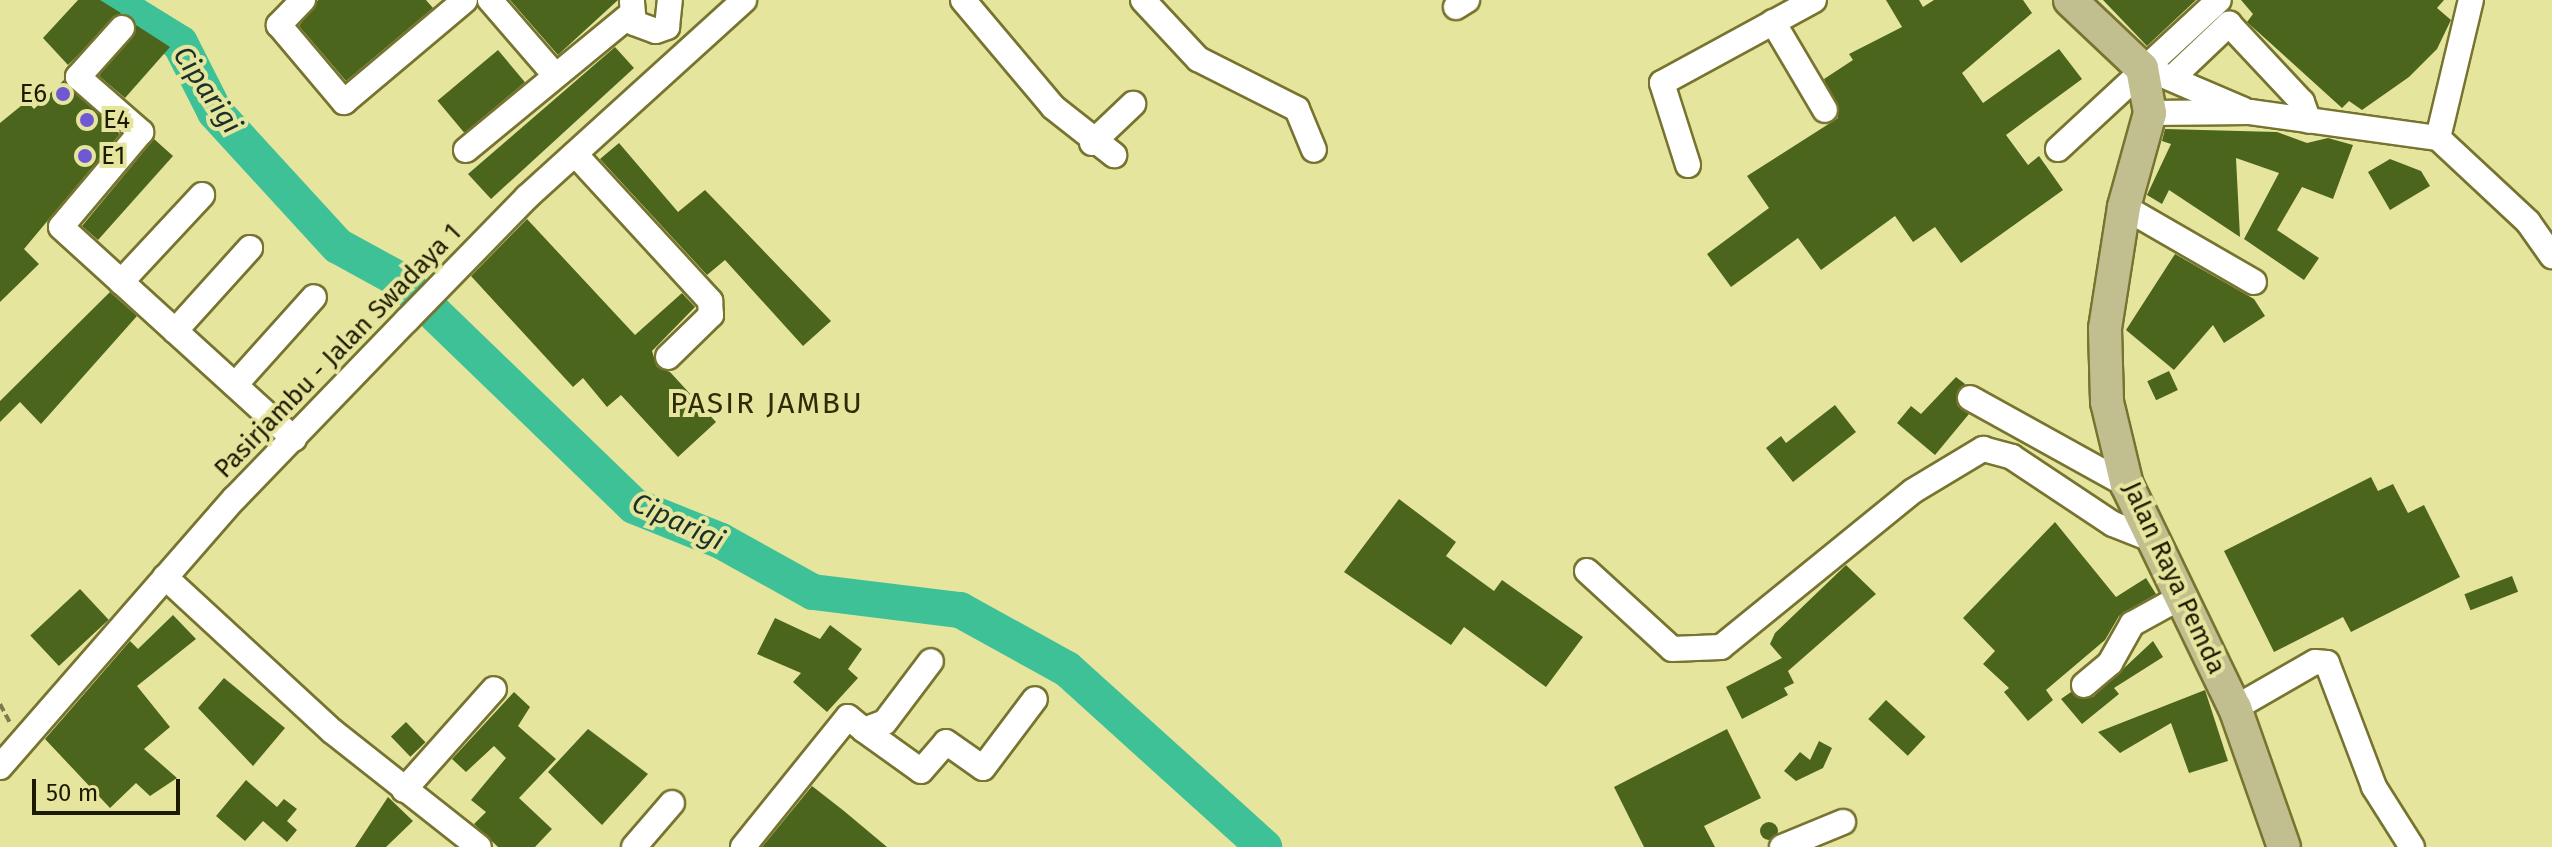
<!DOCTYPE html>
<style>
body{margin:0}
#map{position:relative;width:2552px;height:847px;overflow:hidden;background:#e6e59e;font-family:"Fira Sans",sans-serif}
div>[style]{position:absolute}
.river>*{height:36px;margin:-18px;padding:0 18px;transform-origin:18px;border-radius:18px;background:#3fc197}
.building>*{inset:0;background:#4b651d;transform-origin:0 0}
.round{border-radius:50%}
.path>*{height:4px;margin-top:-2px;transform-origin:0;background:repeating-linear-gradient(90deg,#7d7c4c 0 8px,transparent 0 12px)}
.roads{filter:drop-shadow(2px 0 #76742f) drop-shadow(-2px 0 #76742f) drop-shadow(0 2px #76742f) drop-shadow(0 -2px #76742f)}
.minor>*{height:24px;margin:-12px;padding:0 12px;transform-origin:12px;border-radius:12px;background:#fff}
.major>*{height:32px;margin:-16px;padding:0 16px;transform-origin:16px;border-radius:16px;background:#c1bf8f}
.dots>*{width:22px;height:22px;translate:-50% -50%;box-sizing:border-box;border:4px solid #e6e59e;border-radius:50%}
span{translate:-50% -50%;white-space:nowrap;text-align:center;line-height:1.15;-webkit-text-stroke:8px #e6e59e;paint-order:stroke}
.poi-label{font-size:26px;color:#1c1a00}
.right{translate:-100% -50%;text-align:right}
.left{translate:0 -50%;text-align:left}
.street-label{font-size:26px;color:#1c1a00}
.water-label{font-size:28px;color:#1a3028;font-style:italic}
.quarter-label{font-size:30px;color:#2d2c06;letter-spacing:2px}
.scale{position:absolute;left:32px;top:779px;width:148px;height:36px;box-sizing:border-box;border:4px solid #1c1a00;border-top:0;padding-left:10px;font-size:24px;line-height:28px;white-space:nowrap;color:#1c1a00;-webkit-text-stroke:6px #e6e59e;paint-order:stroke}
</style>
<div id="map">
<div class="river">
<div style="left:110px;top:0;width:82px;rotate:31.6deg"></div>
<div style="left:180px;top:43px;width:77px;rotate:63.1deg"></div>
<div style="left:215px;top:112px;width:182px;rotate:47.5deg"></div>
<div style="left:338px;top:246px;width:71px;rotate:28.7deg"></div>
<div style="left:400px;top:280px;width:325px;rotate:44deg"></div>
<div style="left:634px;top:506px;width:94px;rotate:21.9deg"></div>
<div style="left:721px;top:541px;width:105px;rotate:29deg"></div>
<div style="left:813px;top:592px;width:148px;rotate:7deg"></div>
<div style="left:960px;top:610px;width:122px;rotate:28.9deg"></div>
<div style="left:1067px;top:669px;width:266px;rotate:42.1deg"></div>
</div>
<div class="building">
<div style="clip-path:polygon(78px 0,100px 0,121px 13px,68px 65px,43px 38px)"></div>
<div style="clip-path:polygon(318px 0,426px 0,433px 8px,346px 81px,299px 26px)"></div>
<div style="clip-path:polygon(510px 0,618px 0,558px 55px)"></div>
<div style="clip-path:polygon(1886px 0,1919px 0,1923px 7px,1934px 0,2023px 0,2032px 13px,1962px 73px,1983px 103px,2059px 49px,2082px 79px,2006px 135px,2028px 165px,2039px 156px,2063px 190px,1961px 263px,1935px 227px,1913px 242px,1895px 216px,1821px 270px,1798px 238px,1731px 287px,1707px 254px,1769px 208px,1747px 176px,1838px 118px,1824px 79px,1853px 60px,1849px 54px,1902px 27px)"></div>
<div style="clip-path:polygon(2103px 0,2196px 0,2147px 46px)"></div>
<div style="clip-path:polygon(2241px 0,2444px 0,2437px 8px,2451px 20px,2437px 49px,2409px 77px,2362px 110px,2349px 101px,2342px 108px,2247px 22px,2253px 14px)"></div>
<div style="clip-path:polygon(136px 25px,170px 47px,125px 98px,99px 76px)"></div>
<div style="clip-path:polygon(615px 47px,634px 68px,491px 199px,468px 174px)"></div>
<div style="left:498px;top:50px;width:42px;height:79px;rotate:50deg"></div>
<div style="clip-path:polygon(64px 80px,120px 134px,24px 249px,39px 264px,0 302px,0 123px,27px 101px,34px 109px)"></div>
<div style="clip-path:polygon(2165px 129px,2277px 132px,2307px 143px,2328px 138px,2353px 145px,2333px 199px,2302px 187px,2277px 230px,2319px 258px,2304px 280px,2244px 239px,2279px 173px,2236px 158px,2240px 237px,2169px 190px,2162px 204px,2147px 195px,2171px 144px,2162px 141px)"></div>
<div style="clip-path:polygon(154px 139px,173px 156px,98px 240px,82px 226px)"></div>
<div style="clip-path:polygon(619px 143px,678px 212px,705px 190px,831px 321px,803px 346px,725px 260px,707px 275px,600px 159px)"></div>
<div style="clip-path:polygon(2390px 159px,2421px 171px,2430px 186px,2390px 210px,2368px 172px)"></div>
<div style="clip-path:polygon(527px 219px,635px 335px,682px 293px,695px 307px,652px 351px,657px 367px,670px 372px,716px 422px,678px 457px,621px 395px,607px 407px,583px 378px,573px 387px,471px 276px)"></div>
<div style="clip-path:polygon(2175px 254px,2254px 299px,2265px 316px,2224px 343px,2213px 325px,2174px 370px,2126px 330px)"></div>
<div style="clip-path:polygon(110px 292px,137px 316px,41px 424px,20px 402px,0 422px,0 401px)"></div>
<div style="left:2169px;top:371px;width:21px;height:24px;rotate:65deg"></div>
<div style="clip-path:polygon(1956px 377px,1965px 384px,1957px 405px,1969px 414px,1935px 455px,1897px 423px,1911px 406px,1921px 414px)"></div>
<div style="clip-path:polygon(1835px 405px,1856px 432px,1793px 482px,1766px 448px,1781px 436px,1786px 443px)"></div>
<div style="clip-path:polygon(2371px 477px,2378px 491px,2393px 484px,2408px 513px,2424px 505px,2460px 577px,2351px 632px,2343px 617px,2274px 652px,2224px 551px)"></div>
<div style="clip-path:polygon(1399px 499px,1456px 542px,1446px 556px,1494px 591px,1502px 580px,1583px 637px,1546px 687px,1464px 627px,1451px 645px,1344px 572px)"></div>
<div style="clip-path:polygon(2055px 522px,2116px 597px,2146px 578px,2156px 594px,2119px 616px,2105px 640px,2046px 690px,2053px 700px,2028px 721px,2004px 692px,2009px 688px,1983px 664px,1995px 651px,1963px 618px)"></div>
<div style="clip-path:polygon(1846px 565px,1876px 594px,1788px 671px,1794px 683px,1784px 688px,1788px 695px,1742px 719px,1726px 687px,1782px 658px,1770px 644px,1775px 633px)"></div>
<div style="left:2512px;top:576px;width:17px;height:51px;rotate:69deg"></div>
<div style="left:80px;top:589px;width:42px;height:68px;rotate:47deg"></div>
<div style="clip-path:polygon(173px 615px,196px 639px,137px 686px,170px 727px,144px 749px,177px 778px,150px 796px,136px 783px,110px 808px,45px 739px,130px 641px,138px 649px)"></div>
<div style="clip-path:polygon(775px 618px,820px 639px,830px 625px,862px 649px,848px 669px,858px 678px,827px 712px,793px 682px,801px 673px,757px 654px)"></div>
<div style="clip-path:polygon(2153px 641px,2163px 657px,2114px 688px,2119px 694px,2082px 724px,2061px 699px,2071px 692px,2093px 697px)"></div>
<div style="clip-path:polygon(224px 678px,285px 728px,253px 766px,198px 708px)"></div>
<div style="clip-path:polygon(2205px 690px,2228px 761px,2189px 773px,2171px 723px,2120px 753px,2098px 732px)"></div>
<div style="clip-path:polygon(514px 692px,530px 707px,518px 726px,556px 759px,519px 798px,552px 829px,535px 847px,498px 847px,474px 824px,486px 812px,471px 800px,506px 758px,494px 746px,466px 772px,452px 759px)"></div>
<div style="left:1886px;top:700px;width:54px;height:26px;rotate:43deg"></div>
<div style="left:406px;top:722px;width:28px;height:21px;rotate:46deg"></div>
<div style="clip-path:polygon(588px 729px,648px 774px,602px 825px,548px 772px)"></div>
<div style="clip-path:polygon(1727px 729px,1761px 798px,1704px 826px,1715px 847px,1644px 847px,1614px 787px)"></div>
<div style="clip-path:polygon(1819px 741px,1832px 748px,1823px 768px,1796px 781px,1784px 771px,1800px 752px,1810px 760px)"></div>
<div style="clip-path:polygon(246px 780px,277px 807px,284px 799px,297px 809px,287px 821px,297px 830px,287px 842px,263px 821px,245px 841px,216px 816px)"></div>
<div style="clip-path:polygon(812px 786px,844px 811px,887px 847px,762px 847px)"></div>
<div style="clip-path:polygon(388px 797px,413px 821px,386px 847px,355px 847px)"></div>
<div class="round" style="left:1760px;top:822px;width:18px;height:18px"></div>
</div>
<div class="path">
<div style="left:0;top:704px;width:21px;rotate:62deg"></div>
</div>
<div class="roads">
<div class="minor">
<div style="left:303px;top:0;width:35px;rotate:134deg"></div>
<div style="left:279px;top:25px;width:101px;rotate:49.8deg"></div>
<div style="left:344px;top:102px;width:158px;rotate:-40.1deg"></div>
<div style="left:490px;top:0;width:98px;rotate:49.1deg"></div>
<div style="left:963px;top:0;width:140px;rotate:49.9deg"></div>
<div style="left:1053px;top:107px;width:78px;rotate:38.2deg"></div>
<div style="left:1143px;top:0;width:81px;rotate:47deg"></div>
<div style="left:1198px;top:59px;width:111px;rotate:26.8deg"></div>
<div style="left:1297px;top:109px;width:44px;rotate:67.5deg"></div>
<div style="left:632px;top:2px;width:21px;rotate:85deg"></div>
<div style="left:634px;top:23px;width:23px;rotate:20deg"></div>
<div style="left:656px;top:31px;width:12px;rotate:-20deg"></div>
<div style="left:667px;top:27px;width:27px;rotate:-84deg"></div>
<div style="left:1456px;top:7px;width:13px;rotate:-32deg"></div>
<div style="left:1773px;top:22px;width:102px;rotate:59.4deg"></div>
<div style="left:122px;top:28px;width:66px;rotate:131.9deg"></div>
<div style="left:78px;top:77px;width:84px;rotate:41.1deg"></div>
<div style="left:141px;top:132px;width:124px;rotate:130.1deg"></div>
<div style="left:61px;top:227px;width:315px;rotate:42.3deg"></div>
<div style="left:2160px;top:74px;width:91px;rotate:23.2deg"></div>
<div style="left:2172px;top:78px;width:79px;rotate:-43.5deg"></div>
<div style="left:2229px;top:24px;width:107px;rotate:46.9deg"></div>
<div style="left:2302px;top:102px;width:20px;rotate:70deg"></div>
<div style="left:2150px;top:113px;width:100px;rotate:-0.6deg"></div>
<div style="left:2250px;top:112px;width:190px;rotate:7.9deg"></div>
<div style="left:2438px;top:138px;width:123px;rotate:43deg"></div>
<div style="left:2528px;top:222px;width:42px;rotate:54.8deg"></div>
<div style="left:2438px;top:138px;width:142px;rotate:-76.6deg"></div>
<div style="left:1092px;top:143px;width:57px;rotate:-43.6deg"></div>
<div style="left:2058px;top:149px;width:219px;rotate:-42.8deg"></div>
<div style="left:466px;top:150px;width:212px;rotate:-39.5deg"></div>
<div style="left:575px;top:154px;width:200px;rotate:47.4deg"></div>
<div style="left:710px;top:301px;width:14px;rotate:86deg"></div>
<div style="left:711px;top:315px;width:60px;rotate:135.7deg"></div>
<div style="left:1688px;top:165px;width:86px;rotate:-107.6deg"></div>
<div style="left:1662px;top:83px;width:173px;rotate:-28.6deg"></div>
<div style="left:2124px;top:207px;width:150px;rotate:30deg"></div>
<div style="left:121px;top:282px;width:119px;rotate:-47deg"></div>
<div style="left:175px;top:331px;width:112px;rotate:-47.9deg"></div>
<div style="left:235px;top:385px;width:118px;rotate:-48.1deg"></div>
<div style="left:1970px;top:398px;width:179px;rotate:29deg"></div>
<div style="left:1587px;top:571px;width:115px;rotate:42.5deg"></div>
<div style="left:1672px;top:649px;width:49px;rotate:-2.3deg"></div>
<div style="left:1721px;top:647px;width:247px;rotate:-39.1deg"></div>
<div style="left:1913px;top:491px;width:82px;rotate:-31deg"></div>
<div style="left:1983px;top:449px;width:30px;rotate:15deg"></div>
<div style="left:2012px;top:457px;width:121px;rotate:33.6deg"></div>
<div style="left:2113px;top:524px;width:43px;rotate:21.8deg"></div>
<div style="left:165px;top:577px;width:227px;rotate:42.7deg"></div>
<div style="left:332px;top:731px;width:187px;rotate:38.3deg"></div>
<div style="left:2084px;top:685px;width:34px;rotate:-40deg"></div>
<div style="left:2110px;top:663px;width:45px;rotate:-60.6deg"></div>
<div style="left:2132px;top:624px;width:58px;rotate:-28.8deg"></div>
<div style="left:2235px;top:708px;width:92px;rotate:-29.9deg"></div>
<div style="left:2315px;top:662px;width:12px;rotate:5deg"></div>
<div style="left:2327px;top:663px;width:133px;rotate:69.2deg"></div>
<div style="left:2374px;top:787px;width:71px;rotate:57.7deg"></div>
<div style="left:864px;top:730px;width:70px;rotate:35.7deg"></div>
<div style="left:921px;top:771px;width:38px;rotate:-49deg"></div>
<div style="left:946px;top:742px;width:45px;rotate:35.1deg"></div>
<div style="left:983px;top:768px;width:86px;rotate:-53deg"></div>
<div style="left:0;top:767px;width:357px;rotate:-48.9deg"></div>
<div style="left:235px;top:498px;width:248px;rotate:-46deg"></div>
<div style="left:407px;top:320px;width:172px;rotate:-45.7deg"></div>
<div style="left:527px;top:197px;width:293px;rotate:-42.2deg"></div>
<div style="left:404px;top:790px;width:135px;rotate:-48.3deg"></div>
<div style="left:634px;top:847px;width:58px;rotate:-49.2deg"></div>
<div style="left:743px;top:847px;width:167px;rotate:-51.1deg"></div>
<div style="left:848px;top:717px;width:21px;rotate:39deg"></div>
<div style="left:864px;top:730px;width:22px;rotate:-21deg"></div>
<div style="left:885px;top:722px;width:76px;rotate:-53deg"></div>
<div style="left:1782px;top:847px;width:66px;rotate:-22.3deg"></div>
</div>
<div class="major">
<div style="left:2070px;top:0;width:99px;rotate:43.4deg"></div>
<div style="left:2142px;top:68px;width:46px;rotate:79.9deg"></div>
<div style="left:2150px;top:113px;width:98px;rotate:105.5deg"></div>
<div style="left:2124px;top:207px;width:123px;rotate:98.9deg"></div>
<div style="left:2105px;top:329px;width:73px;rotate:88.4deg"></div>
<div style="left:2107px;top:402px;width:85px;rotate:76.5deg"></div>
<div style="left:2127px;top:485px;width:248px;rotate:64.2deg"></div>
<div style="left:2235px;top:708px;width:147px;rotate:70.6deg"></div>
</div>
</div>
<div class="dots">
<div style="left:63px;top:94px;background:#6f59d3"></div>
<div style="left:87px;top:120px;background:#6f59d3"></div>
<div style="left:85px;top:156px;background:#6f59d3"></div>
</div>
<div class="poi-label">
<span class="right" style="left:47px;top:94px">E6</span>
<span class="left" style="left:103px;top:120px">E4</span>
<span class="left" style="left:101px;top:156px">E1</span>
</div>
<div class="street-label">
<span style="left:338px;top:351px;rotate:-46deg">Pasirjambu - Jalan Swadaya 1</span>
<span style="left:2174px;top:578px;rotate:65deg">Jalan Raya Pemda</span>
</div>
<div class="water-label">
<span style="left:207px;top:90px;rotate:56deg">Ciparigi</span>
<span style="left:678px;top:522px;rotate:25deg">Ciparigi</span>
</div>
<div class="quarter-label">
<span style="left:767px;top:403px">PASIR JAMBU</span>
</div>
<div class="scale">50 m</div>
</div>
